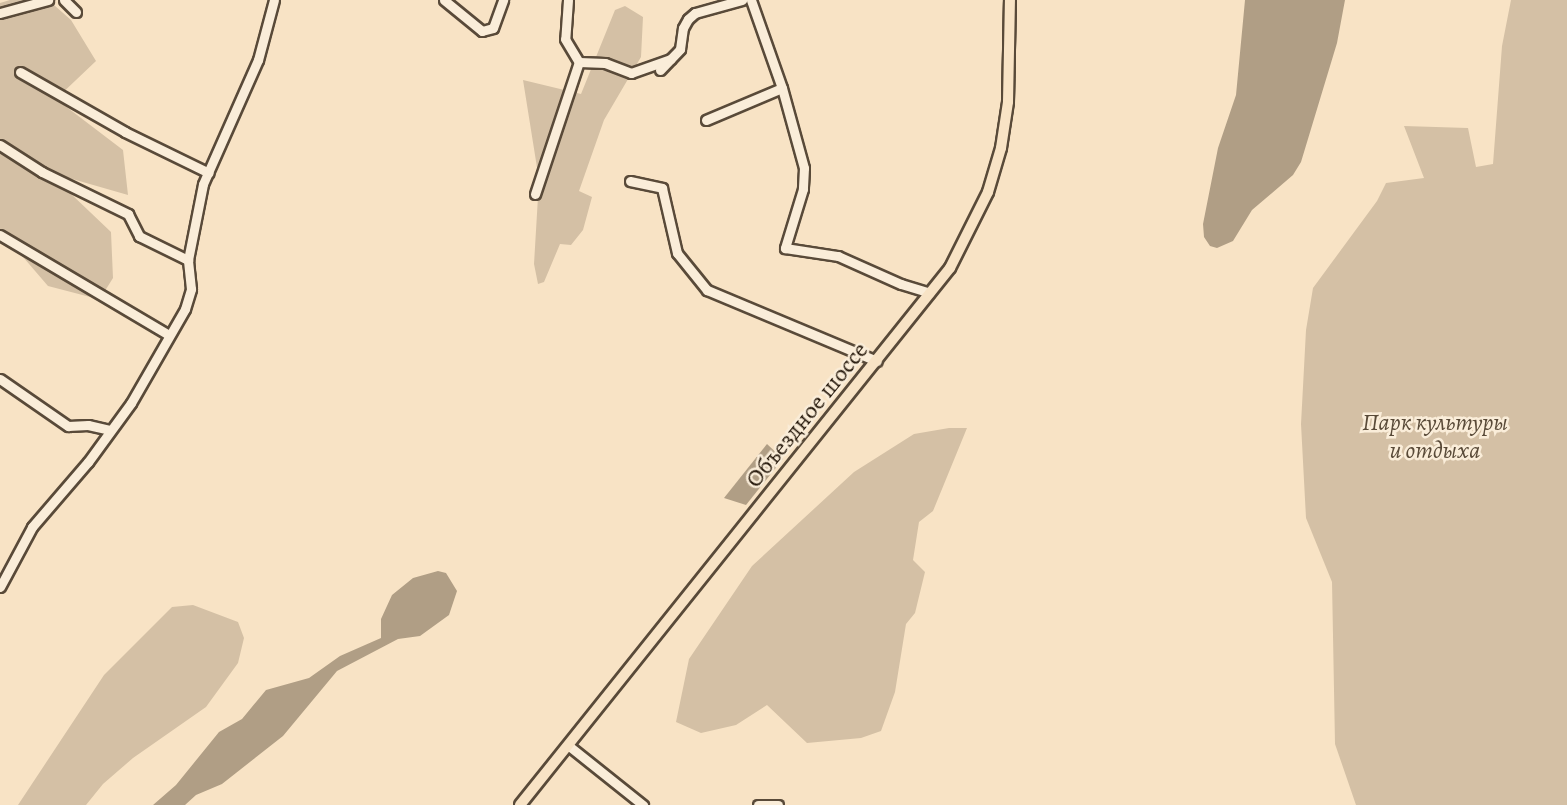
<!DOCTYPE html>
<meta charset="utf-8">
<style>
body{margin:0}
#map{position:relative;width:1567px;height:805px;overflow:hidden;background:#f8e3c5;font-family:Alegreya,serif}
div>[style]{position:absolute}
.green>*{inset:0;background:#d4c0a5}
.water>*{inset:0;background:#b09e85}
.roads{filter:drop-shadow(2px 0 #594a39) drop-shadow(-2px 0 #594a39) drop-shadow(0 2px #594a39) drop-shadow(0 -2px #594a39)}
.minor>*{height:9px;margin:-4.5px;padding:0 4.5px;transform-origin:4.5px;border-radius:4.5px;background:#faedd9}
.major>*{height:10px;margin:-5px;padding:0 5px;transform-origin:5px;border-radius:5px;background:#f8e3c5}
span{translate:-50% -50%;white-space:nowrap;text-align:center;line-height:1.15;-webkit-text-stroke:5px #faedd9;paint-order:stroke}
.street-label{font-size:24px;color:#24170a}
.park-label{font-size:24px;color:#594a38;font-style:italic}
</style>
<div id="map">
<div class="green">
<div style="clip-path:polygon(10px 0,42px 0,54px 5px,71px 20px,96px 61px,56px 99px,123px 150px,128px 195px,48px 172px,111px 232px,113px 278px,103px 294px,94px 298px,48px 286px,17px 250px,0 238px,0 3px)"></div>
<div style="clip-path:polygon(1511px 0,1567px 0,1567px 805px,1356px 805px,1335px 744px,1332px 582px,1306px 518px,1301px 424px,1306px 330px,1313px 288px,1377px 201px,1386px 183px,1424px 178px,1404px 126px,1468px 128px,1476px 167px,1493px 164px,1502px 46px)"></div>
<div style="clip-path:polygon(625px 6px,643px 17px,641px 57px,604px 120px,579px 191px,592px 197px,583px 230px,571px 245px,560px 244px,544px 282px,538px 284px,534px 264px,539px 180px,523px 80px,581px 94px,615px 10px)"></div>
<div style="clip-path:polygon(949px 428px,967px 428px,933px 511px,919px 522px,913px 560px,925px 572px,915px 613px,906px 624px,895px 692px,881px 731px,861px 738px,807px 743px,767px 705px,736px 725px,701px 733px,676px 722px,689px 659px,752px 566px,854px 472px,914px 434px)"></div>
<div style="clip-path:polygon(193px 605px,238px 622px,244px 638px,238px 663px,206px 707px,133px 758px,103px 784px,86px 805px,18px 805px,104px 675px,172px 607px)"></div>
</div>
<div class="water">
<div style="clip-path:polygon(1245px 0,1345px 0,1337px 43px,1301px 162px,1293px 175px,1252px 210px,1233px 241px,1217px 248px,1210px 246px,1204px 237px,1203px 224px,1218px 148px,1236px 95px)"></div>
<div style="clip-path:polygon(767px 444px,783px 459px,746px 505px,724px 498px)"></div>
<div style="clip-path:polygon(438px 571px,446px 573px,457px 591px,449px 615px,420px 636px,398px 639px,337px 671px,283px 736px,222px 784px,196px 795px,185px 805px,153px 805px,176px 785px,219px 732px,242px 719px,266px 690px,309px 678px,340px 656px,381px 638px,381px 619px,392px 595px,413px 578px)"></div>
</div>
<div class="roads">
<div class="minor">
<div style="left:64px;top:0;width:17px;rotate:45deg"></div>
<div style="left:444px;top:0;width:49px;rotate:39.2deg"></div>
<div style="left:482px;top:31px;width:11px;rotate:-15deg"></div>
<div style="left:493px;top:28px;width:30px;rotate:-70deg"></div>
<div style="left:568px;top:0;width:39px;rotate:94deg"></div>
<div style="left:565px;top:39px;width:27px;rotate:59deg"></div>
<div style="left:751px;top:0;width:93px;rotate:70.6deg"></div>
<div style="left:782px;top:88px;width:83px;rotate:74.6deg"></div>
<div style="left:804px;top:168px;width:21px;rotate:93deg"></div>
<div style="left:803px;top:189px;width:62px;rotate:107deg"></div>
<div style="left:785px;top:248px;width:54px;rotate:8.6deg"></div>
<div style="left:838px;top:256px;width:69px;rotate:24deg"></div>
<div style="left:901px;top:284px;width:30px;rotate:17deg"></div>
<div style="left:0;top:13px;width:50px;rotate:-15.2deg"></div>
<div style="left:660px;top:70px;width:29px;rotate:-46deg"></div>
<div style="left:680px;top:49px;width:21px;rotate:-82deg"></div>
<div style="left:683px;top:28px;width:10px;rotate:-61deg"></div>
<div style="left:688px;top:19px;width:9px;rotate:-41deg"></div>
<div style="left:695px;top:13px;width:49px;rotate:-15.5deg"></div>
<div style="left:20px;top:72px;width:121px;rotate:29.7deg"></div>
<div style="left:125px;top:132px;width:93px;rotate:26deg"></div>
<div style="left:706px;top:120px;width:82px;rotate:-22.8deg"></div>
<div style="left:0;top:145px;width:50px;rotate:32.7deg"></div>
<div style="left:42px;top:172px;width:96px;rotate:26deg"></div>
<div style="left:128px;top:214px;width:25px;rotate:63deg"></div>
<div style="left:139px;top:236px;width:55px;rotate:26.1deg"></div>
<div style="left:630px;top:181px;width:33px;rotate:12deg"></div>
<div style="left:662px;top:188px;width:67px;rotate:77deg"></div>
<div style="left:677px;top:253px;width:48px;rotate:51deg"></div>
<div style="left:707px;top:290px;width:184px;rotate:22.7deg"></div>
<div style="left:535px;top:194px;width:139px;rotate:-71.6deg"></div>
<div style="left:579px;top:62px;width:26px;rotate:2deg"></div>
<div style="left:605px;top:63px;width:28px;rotate:21deg"></div>
<div style="left:631px;top:73px;width:42px;rotate:-19.3deg"></div>
<div style="left:0;top:235px;width:196px;rotate:30.6deg"></div>
<div style="left:0;top:379px;width:83px;rotate:34.7deg"></div>
<div style="left:68px;top:426px;width:20px;rotate:-3deg"></div>
<div style="left:88px;top:425px;width:22px;rotate:13deg"></div>
<div style="left:0;top:587px;width:68px;rotate:-61.9deg"></div>
<div style="left:32px;top:527px;width:86px;rotate:-49.3deg"></div>
<div style="left:88px;top:462px;width:73px;rotate:-53.9deg"></div>
<div style="left:131px;top:403px;width:108px;rotate:-60.1deg"></div>
<div style="left:185px;top:309px;width:21px;rotate:-73deg"></div>
<div style="left:191px;top:289px;width:29px;rotate:-96deg"></div>
<div style="left:188px;top:260px;width:77px;rotate:-78.8deg"></div>
<div style="left:203px;top:184px;width:136px;rotate:-66.1deg"></div>
<div style="left:258px;top:60px;width:62px;rotate:-75.1deg"></div>
<div style="left:569px;top:746px;width:95px;rotate:38.6deg"></div>
<div style="left:758px;top:805px;width:20px"></div>
</div>
<div class="major">
<div style="left:520px;top:805px;width:688px;rotate:-51.31deg"></div>
<div style="left:950px;top:268px;width:85px;rotate:-63.4deg"></div>
<div style="left:988px;top:192px;width:46px;rotate:-73.5deg"></div>
<div style="left:1001px;top:148px;width:47px;rotate:-81.3deg"></div>
<div style="left:1008px;top:102px;width:102px;rotate:-88.9deg"></div>
</div>
</div>
<div class="street-label">
<span style="left:807px;top:415px;rotate:-51deg">Объездное шоссе</span>
</div>
<div class="park-label">
<span style="left:1435px;top:437px">Парк культуры<br>и отдыха</span>
</div>
</div>
